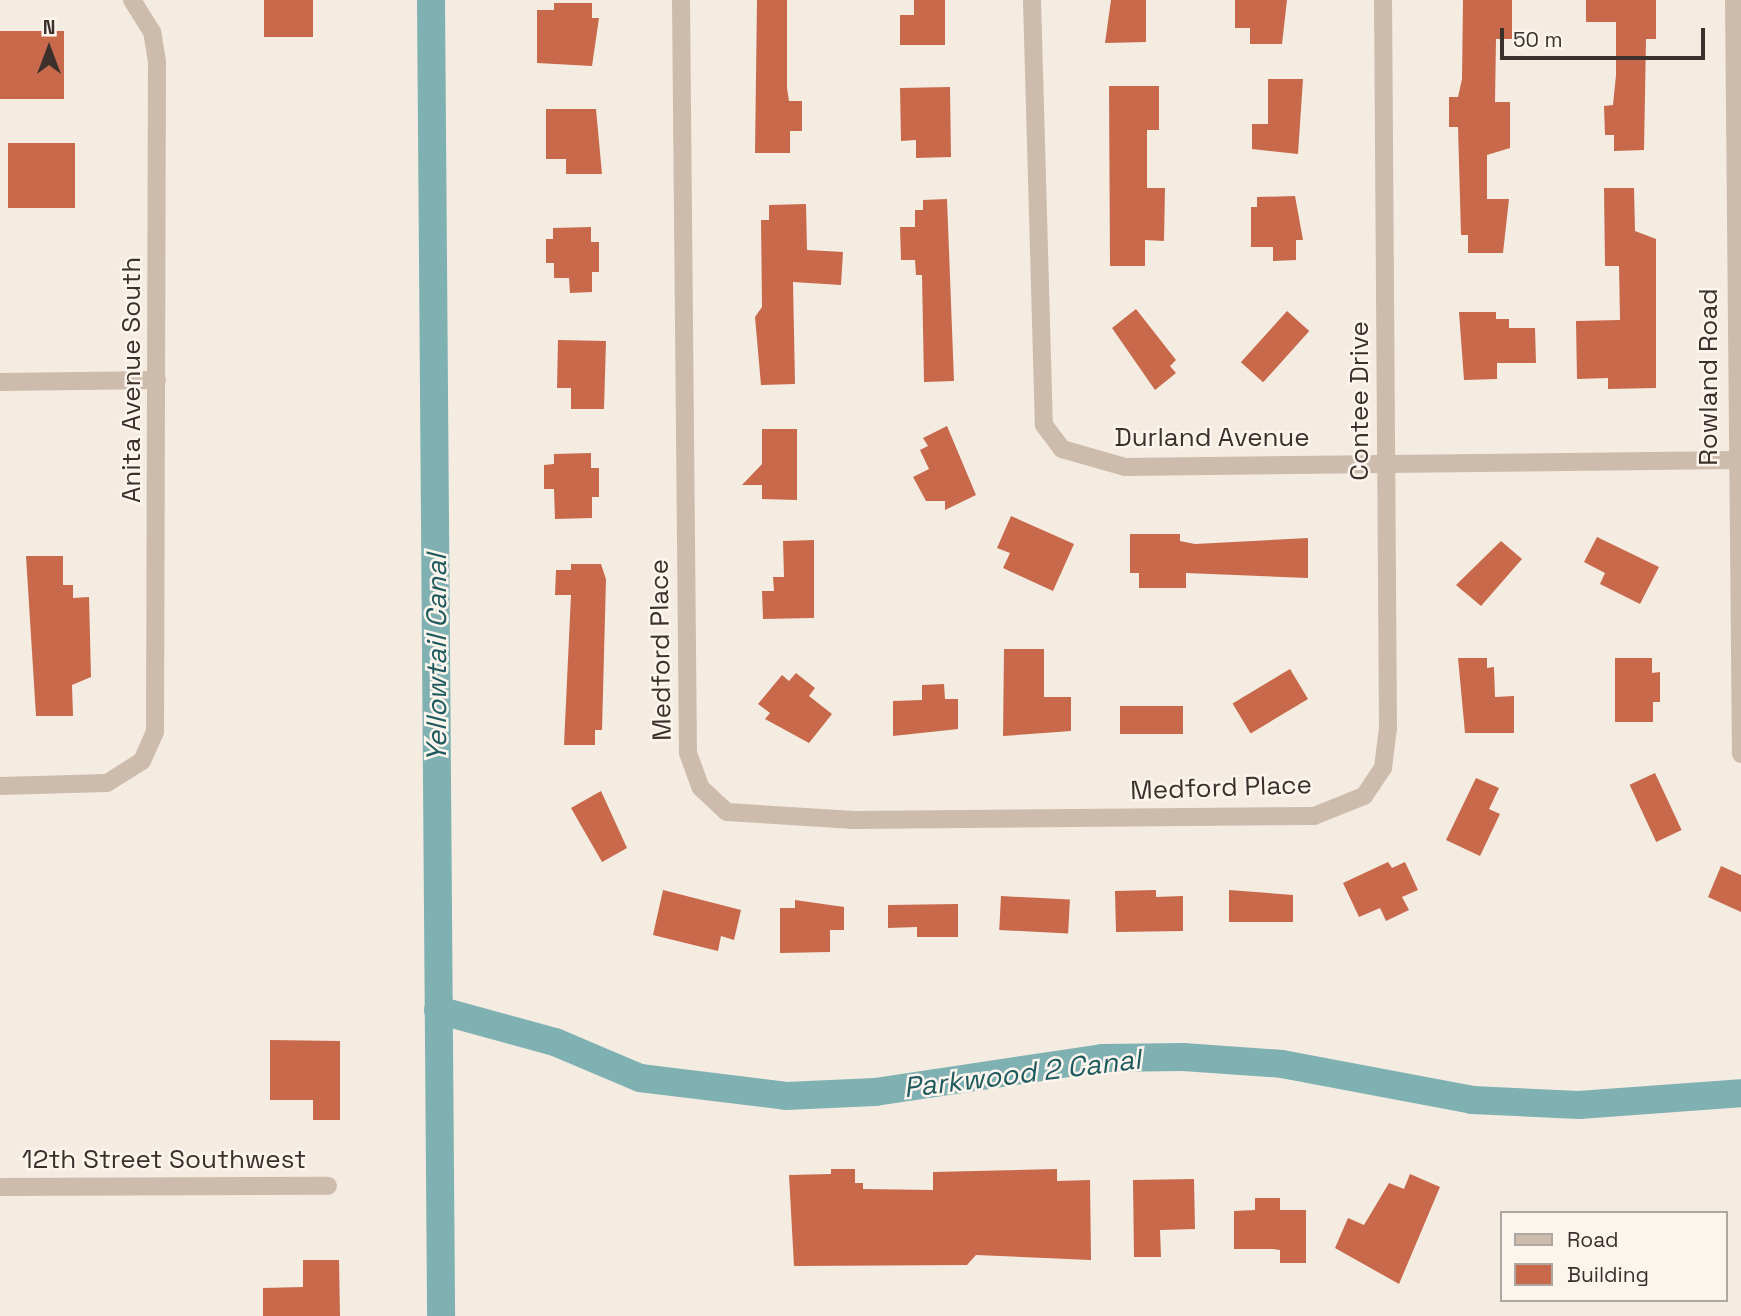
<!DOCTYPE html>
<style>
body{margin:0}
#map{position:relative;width:1741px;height:1316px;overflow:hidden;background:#f4ebe1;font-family:"Space Grotesk",sans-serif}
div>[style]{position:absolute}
.canal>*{height:28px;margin:-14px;padding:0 14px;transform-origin:14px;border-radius:14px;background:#7fb0b2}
.building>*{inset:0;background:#c8694b;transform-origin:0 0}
.minor>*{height:18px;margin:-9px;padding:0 9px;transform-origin:9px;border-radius:9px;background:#cdbbac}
span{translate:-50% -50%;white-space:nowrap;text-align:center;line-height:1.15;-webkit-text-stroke:5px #fbf5ee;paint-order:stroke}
.street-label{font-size:26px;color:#3b302b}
.water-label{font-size:28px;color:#1f5a5e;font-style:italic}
.legend{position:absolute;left:1500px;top:1211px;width:228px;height:91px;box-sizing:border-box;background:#fbf5ee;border:2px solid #aea6a0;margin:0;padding:9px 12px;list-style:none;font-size:21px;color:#3b302b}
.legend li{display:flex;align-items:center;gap:14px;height:35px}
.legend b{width:35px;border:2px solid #aea6a0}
.north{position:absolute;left:14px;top:14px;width:70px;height:70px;-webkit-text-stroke:5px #fbf5ee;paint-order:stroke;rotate:0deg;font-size:19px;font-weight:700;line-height:28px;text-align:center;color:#3b302b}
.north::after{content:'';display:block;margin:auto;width:24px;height:32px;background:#3b302b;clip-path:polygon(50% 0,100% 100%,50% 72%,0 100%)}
.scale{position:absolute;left:1500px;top:28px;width:205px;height:32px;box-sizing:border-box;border:4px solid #3b302b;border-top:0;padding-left:9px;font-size:21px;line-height:24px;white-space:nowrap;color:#3b302b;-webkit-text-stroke:5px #fbf5ee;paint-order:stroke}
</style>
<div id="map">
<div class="canal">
<div style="left:431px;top:0;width:1316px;rotate:89.56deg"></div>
<div style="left:438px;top:1010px;width:121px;rotate:15.3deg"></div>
<div style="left:555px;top:1042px;width:92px;rotate:23deg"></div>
<div style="left:640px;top:1078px;width:147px;rotate:7deg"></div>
<div style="left:786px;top:1096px;width:89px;rotate:-2.6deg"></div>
<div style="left:875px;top:1092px;width:230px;rotate:-8.5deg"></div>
<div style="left:1102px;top:1058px;width:81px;rotate:-0.7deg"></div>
<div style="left:1183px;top:1057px;width:99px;rotate:4deg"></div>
<div style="left:1282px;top:1064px;width:193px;rotate:10.7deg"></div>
<div style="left:1472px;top:1100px;width:107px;rotate:2.7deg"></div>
<div style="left:1579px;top:1105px;width:162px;rotate:-4.2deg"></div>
</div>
<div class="building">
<div style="left:264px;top:0;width:49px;height:37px"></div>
<div style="clip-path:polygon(757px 0,787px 0,787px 88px,789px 101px,802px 101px,802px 131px,790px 131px,790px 153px,755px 153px)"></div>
<div style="clip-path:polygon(914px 0,945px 0,945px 45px,900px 45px,900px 15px,914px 15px)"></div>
<div style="clip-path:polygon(1111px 0,1146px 0,1146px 42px,1105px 43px)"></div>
<div style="clip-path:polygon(1235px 0,1287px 0,1282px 44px,1250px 44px,1250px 28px,1235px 28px)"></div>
<div style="clip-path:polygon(1463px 0,1512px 0,1512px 39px,1496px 39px,1495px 102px,1510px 102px,1510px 148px,1487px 155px,1487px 199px,1509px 199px,1503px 253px,1468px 253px,1468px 235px,1461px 235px,1458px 127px,1449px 127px,1449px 97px,1458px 97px,1462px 79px)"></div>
<div style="clip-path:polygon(1586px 0,1656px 0,1656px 39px,1646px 39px,1644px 150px,1614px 151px,1614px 135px,1605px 135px,1604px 106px,1613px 105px,1616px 75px,1616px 22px,1586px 22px)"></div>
<div style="clip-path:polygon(554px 3px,592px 3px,592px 18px,599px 18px,592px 66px,537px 63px,537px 10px,554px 10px)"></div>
<div style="left:0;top:31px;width:64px;height:68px"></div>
<div style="clip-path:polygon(1268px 79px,1303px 79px,1298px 154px,1252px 149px,1252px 124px,1268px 124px)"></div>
<div style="clip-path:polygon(1109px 86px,1159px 86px,1159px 130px,1147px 130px,1147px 188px,1165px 188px,1164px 241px,1145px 240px,1145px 266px,1110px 266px)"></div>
<div style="clip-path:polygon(950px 87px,951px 157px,916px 158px,916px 140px,901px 141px,900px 88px)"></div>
<div style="clip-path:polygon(546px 109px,596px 109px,602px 174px,566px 174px,566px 159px,546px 159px)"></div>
<div style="left:8px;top:143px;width:67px;height:65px"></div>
<div style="clip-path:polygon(1604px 188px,1634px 188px,1635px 231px,1656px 239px,1656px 388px,1608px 389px,1608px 378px,1577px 379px,1576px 321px,1620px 320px,1619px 266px,1605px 266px)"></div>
<div style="clip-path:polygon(1295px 196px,1303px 240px,1296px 240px,1296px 260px,1273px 261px,1273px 247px,1251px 247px,1251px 207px,1257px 207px,1257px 197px)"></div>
<div style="clip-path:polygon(947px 199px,954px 381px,924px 382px,922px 275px,916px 275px,915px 260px,901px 260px,900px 227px,915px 227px,915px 210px,923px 210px,923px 200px)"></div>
<div style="clip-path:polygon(806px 204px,807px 250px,843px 252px,841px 285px,793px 282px,795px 384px,761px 385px,755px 317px,762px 307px,761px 220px,769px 220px,769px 205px)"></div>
<div style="clip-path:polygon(591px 227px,591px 242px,599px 242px,599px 272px,592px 272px,592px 292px,570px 293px,569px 278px,554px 278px,554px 263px,546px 263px,546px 239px,553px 239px,553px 228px)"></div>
<div style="clip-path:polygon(1136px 309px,1176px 360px,1170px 366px,1176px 373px,1155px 390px,1112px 328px)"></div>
<div style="left:1287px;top:311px;width:30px;height:69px;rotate:42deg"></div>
<div style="clip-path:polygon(1459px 312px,1496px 312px,1496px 319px,1509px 319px,1509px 328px,1535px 328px,1536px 363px,1497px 363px,1497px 379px,1464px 380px)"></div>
<div style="clip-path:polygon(558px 340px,606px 341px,604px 409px,571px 409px,571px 388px,557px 388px)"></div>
<div style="clip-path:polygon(947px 426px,976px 495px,945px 510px,945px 501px,926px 501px,913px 477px,929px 469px,920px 450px,928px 446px,923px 438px)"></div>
<div style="clip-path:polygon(762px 429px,797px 429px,797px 500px,762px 499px,762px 485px,742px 485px,762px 464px)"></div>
<div style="clip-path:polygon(591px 453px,591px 468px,599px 468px,599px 497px,592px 497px,592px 518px,555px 519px,554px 489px,544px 489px,544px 465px,554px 464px,554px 454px)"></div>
<div style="clip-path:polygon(1011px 516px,1074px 544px,1053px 591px,1003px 568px,1010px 553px,997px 548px)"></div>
<div style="clip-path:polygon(1130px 534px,1180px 534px,1180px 541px,1195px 544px,1308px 538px,1308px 578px,1186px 573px,1186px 588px,1139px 588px,1139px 573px,1130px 573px)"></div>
<div style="clip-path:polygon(1597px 537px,1659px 567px,1640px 604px,1600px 584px,1605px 573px,1584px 562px)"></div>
<div style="clip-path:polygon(814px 540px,814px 618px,763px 619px,762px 591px,774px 591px,773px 577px,784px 577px,783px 541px)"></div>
<div style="clip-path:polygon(1501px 541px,1522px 559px,1481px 606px,1456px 585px)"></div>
<div style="clip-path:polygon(26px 556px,63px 556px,63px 585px,73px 585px,73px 598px,89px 597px,91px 677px,72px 685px,73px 716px,36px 716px)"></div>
<div style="clip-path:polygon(571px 564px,601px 564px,606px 579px,602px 730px,595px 730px,595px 745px,564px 745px,571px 595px,555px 595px,556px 570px,571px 570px)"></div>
<div style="clip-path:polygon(1004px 649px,1044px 649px,1044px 697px,1071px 697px,1071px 731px,1003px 736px)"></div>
<div style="clip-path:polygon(1458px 658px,1487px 658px,1487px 668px,1494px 667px,1495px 697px,1514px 696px,1514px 733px,1465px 733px)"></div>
<div style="clip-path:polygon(1615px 658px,1652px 658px,1652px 673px,1660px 672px,1660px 702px,1653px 702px,1653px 722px,1615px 722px)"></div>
<div style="left:1290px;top:669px;width:35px;height:67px;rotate:59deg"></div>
<div style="clip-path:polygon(796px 673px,815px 688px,809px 696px,832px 714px,809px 743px,765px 719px,770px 713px,758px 704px,782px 675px,789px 681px)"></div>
<div style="clip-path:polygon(944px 684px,945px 699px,958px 699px,958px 729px,893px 736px,893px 701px,922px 700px,922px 685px)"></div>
<div style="left:1183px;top:706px;width:28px;height:63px;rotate:90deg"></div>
<div style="left:1655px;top:773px;width:63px;height:28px;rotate:65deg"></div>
<div style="clip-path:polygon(1476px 778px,1499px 788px,1489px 809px,1500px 814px,1480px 856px,1446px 840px)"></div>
<div style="clip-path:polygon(601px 791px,627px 848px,602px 862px,571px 808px)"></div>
<div style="clip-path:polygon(1388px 862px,1392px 868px,1405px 862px,1418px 890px,1402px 897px,1409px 910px,1386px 921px,1380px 908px,1359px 917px,1343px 883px)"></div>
<div style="clip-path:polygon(1721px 866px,1741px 875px,1741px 912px,1708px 897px)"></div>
<div style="clip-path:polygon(663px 890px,741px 910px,734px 940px,721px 936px,718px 951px,653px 935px)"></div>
<div style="clip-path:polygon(1156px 890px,1156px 897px,1183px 896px,1183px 931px,1116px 932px,1115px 891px)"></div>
<div style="clip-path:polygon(1229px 890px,1293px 895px,1293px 922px,1229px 922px)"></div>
<div style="left:1001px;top:896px;width:69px;height:34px;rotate:3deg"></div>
<div style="clip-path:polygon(795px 900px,844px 907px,844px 930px,830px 930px,830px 952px,780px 953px,780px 908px,795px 908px)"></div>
<div style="clip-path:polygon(958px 904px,958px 937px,917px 937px,917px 927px,888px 928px,888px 905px)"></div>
<div style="clip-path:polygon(270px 1040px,340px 1041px,340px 1120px,313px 1120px,313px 1100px,270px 1100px)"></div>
<div style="clip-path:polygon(831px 1169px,855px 1169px,855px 1183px,863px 1183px,863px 1189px,933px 1190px,933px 1172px,1057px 1169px,1057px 1181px,1090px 1180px,1091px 1260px,976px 1255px,967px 1265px,794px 1266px,789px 1175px,831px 1174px)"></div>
<div style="clip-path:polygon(1410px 1174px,1440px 1187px,1399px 1284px,1335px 1248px,1348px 1218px,1364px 1225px,1389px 1183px,1404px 1189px)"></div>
<div style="clip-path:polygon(1194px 1179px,1195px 1229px,1160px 1230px,1161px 1257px,1134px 1257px,1133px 1180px)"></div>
<div style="clip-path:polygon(1255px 1198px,1280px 1198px,1280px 1210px,1306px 1210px,1306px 1263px,1280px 1263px,1280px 1250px,1273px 1249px,1234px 1249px,1234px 1211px,1255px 1210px)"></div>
<div style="clip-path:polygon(303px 1260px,339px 1260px,340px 1316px,263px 1316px,263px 1288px,303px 1287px)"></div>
</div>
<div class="minor">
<div style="left:681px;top:0;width:753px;rotate:89.47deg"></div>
<div style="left:688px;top:753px;width:37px;rotate:70deg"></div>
<div style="left:701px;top:788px;width:35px;rotate:43deg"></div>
<div style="left:727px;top:812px;width:127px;rotate:3.6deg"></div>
<div style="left:854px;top:820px;width:460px;rotate:-0.5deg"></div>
<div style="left:1314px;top:816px;width:54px;rotate:-21.8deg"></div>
<div style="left:1364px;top:796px;width:34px;rotate:-56deg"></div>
<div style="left:1383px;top:768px;width:38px;rotate:-83deg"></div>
<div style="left:1388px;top:730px;width:730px;rotate:-90.39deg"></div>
<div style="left:1032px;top:0;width:425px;rotate:88.4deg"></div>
<div style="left:1044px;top:425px;width:30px;rotate:53deg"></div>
<div style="left:1062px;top:449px;width:66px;rotate:15.9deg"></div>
<div style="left:1125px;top:467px;width:611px;rotate:-0.66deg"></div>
<div style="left:1734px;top:0;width:754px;rotate:89.47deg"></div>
<div style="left:0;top:382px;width:157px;rotate:-0.7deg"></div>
<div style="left:0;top:786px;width:107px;rotate:-1.6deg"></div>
<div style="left:107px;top:783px;width:41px;rotate:-32.2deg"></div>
<div style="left:142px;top:761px;width:32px;rotate:-66deg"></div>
<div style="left:155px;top:732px;width:670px;rotate:-89.83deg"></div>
<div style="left:157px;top:62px;width:30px;rotate:-99deg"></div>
<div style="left:152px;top:32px;width:38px;rotate:-122deg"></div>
<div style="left:0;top:1187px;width:328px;rotate:-0.2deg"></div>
</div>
<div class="street-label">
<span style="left:1709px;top:377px;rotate:-90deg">Rowland Road</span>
<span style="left:132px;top:380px;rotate:-90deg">Anita Avenue South</span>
<span style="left:1360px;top:401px;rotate:-90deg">Contee Drive</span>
<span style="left:1212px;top:438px">Durland Avenue</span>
<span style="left:661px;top:650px;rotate:-91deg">Medford Place</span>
<span style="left:1221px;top:788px;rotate:-2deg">Medford Place</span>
<span style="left:164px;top:1160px">12th Street Southwest</span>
</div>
<div class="water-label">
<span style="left:436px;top:658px;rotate:-90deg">Yellowtail Canal</span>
<span style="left:1022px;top:1073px;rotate:-7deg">Parkwood 2 Canal</span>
</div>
<ul class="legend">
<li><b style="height:9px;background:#cdbbac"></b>Road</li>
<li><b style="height:19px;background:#c8694b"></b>Building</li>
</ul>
<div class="north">N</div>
<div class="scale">50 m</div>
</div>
